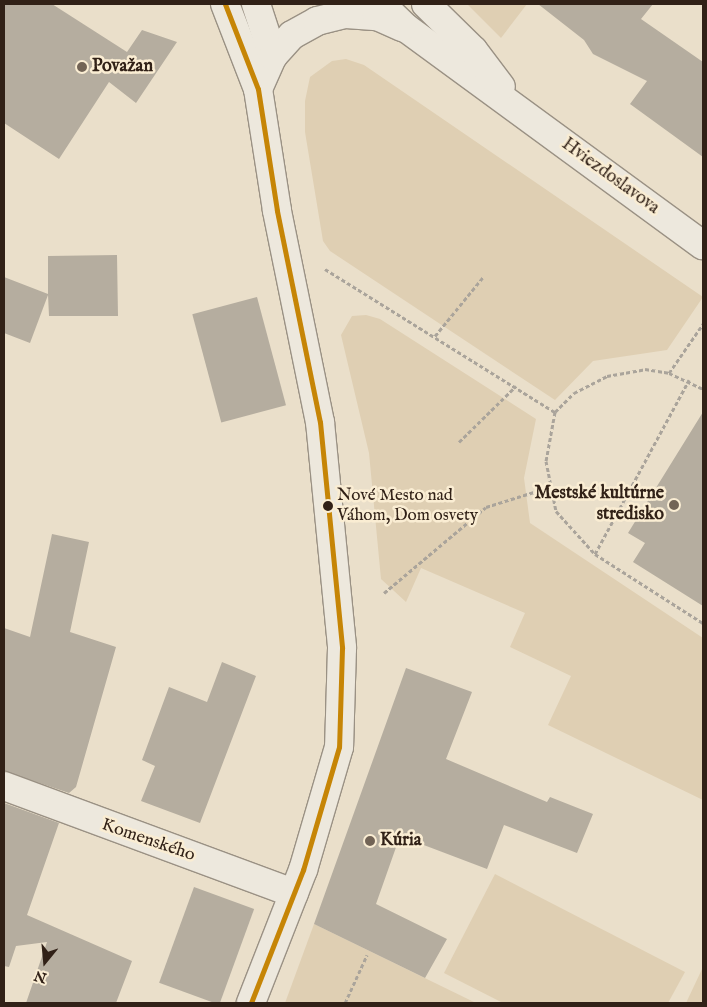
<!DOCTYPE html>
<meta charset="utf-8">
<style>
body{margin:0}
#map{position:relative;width:707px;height:1007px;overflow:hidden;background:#eadfca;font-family:"IM FELL English",serif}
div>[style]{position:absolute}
.green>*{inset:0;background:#dfcfb3}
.building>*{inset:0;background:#b5ad9f;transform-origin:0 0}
.path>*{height:3px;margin-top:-1.5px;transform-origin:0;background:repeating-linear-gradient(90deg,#aaa49b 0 4px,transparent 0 6.5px)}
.roads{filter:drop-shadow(1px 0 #9a9184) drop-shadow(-1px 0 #9a9184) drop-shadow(0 1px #9a9184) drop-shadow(0 -1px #9a9184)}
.minor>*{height:28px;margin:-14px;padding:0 14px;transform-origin:14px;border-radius:14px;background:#ede8dd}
.bus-1>*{height:5px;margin:-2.5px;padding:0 2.5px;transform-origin:2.5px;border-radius:2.5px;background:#c68506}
.dots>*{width:14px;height:14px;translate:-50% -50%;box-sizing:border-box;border:2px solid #faedd3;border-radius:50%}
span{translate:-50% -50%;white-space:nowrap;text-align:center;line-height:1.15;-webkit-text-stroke:5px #faedd3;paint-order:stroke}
.bus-label{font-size:17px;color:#312117}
.left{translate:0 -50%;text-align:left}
.poi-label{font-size:18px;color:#312117;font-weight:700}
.right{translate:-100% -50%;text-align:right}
.street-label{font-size:18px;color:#312117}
.frame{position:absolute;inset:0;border:5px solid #312117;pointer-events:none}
.north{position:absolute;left:20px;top:937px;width:50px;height:50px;-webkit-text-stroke:4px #faedd3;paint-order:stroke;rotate:197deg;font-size:14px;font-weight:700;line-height:20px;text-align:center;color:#312117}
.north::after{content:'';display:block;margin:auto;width:18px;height:22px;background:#312117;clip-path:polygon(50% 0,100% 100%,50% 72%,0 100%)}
</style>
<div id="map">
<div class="green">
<div style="clip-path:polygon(467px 4px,527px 4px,501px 38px)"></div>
<div style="clip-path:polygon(346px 59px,364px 65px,703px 297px,667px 350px,593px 361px,555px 400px,330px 251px,323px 241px,305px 132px,305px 101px,310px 77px,332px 61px)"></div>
<div style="clip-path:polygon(366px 315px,380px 319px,536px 419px,524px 478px,530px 523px,703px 638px,703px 800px,548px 725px,571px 676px,510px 647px,525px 613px,421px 568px,406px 602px,381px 579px,369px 453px,341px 335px,352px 316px)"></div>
<div style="clip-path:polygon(495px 874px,685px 972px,668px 1003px,503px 1003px,444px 973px)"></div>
<div style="clip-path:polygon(314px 924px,476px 1003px,285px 1003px)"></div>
<div style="clip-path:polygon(703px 967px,703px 1003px,686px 1003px)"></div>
</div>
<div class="building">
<div style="clip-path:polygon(4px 4px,52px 4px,127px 52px,142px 30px,177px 42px,136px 103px,109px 82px,59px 159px,4px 123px)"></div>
<div style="clip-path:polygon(538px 4px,653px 4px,641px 19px,703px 62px,703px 157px,630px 104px,647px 81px,593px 54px,584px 40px)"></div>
<div style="clip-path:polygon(117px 255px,118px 316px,49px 316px,48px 295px,30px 343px,4px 333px,4px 277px,48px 294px,48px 256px)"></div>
<div style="left:257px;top:297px;width:112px;height:67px;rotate:75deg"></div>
<div style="clip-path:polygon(703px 412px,703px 606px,633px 562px,645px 543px,628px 533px)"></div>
<div style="clip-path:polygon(52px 534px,89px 542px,70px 632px,116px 647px,76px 787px,69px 793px,4px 771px,4px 628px,30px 637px)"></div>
<div style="clip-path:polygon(222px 662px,256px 676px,200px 823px,141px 801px,155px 766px,142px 760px,169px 687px,207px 702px)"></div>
<div style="clip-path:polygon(406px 668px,472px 692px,446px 759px,547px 802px,550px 797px,593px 814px,577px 853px,504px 825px,487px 869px,400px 836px,376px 904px,447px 939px,425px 978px,314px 924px)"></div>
<div style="clip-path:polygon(4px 803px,59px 823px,27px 915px,132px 961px,116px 1003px,26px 1003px,47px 942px,16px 946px,9px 967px,4px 966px)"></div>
<div style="left:194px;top:887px;width:64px;height:102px;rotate:20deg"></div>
</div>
<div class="path">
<div style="left:325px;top:269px;width:271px;rotate:31.9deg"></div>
<div style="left:555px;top:412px;width:50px;rotate:100.4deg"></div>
<div style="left:546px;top:461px;width:51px;rotate:78.7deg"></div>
<div style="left:556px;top:511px;width:58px;rotate:47.8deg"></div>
<div style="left:595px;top:554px;width:128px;rotate:32.6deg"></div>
<div style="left:435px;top:336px;width:77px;rotate:-50.8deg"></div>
<div style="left:669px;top:373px;width:38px;rotate:25deg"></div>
<div style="left:555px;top:412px;width:27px;rotate:-45deg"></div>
<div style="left:574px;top:393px;width:37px;rotate:-27deg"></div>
<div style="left:607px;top:376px;width:39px;rotate:-10deg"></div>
<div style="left:645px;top:369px;width:24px;rotate:9deg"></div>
<div style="left:669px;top:373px;width:60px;rotate:-55.2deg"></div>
<div style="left:459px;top:442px;width:80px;rotate:-44.5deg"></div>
<div style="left:595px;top:554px;width:198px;rotate:-61.6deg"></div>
<div style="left:384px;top:593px;width:133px;rotate:-40.1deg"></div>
<div style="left:486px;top:507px;width:67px;rotate:-17.4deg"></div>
<div style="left:345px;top:1003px;width:53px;rotate:-65.4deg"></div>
</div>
<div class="roads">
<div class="minor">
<div style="left:225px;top:4px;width:91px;rotate:68.8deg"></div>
<div style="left:258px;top:89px;width:123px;rotate:81.1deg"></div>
<div style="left:277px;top:211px;width:215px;rotate:78.5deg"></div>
<div style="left:320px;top:422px;width:227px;rotate:84.4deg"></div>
<div style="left:342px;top:648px;width:99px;rotate:91.7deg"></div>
<div style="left:339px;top:747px;width:128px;rotate:106.3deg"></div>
<div style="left:303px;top:870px;width:143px;rotate:111.4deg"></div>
<div style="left:256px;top:4px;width:55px;rotate:71.9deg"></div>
<div style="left:381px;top:4px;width:35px;rotate:44deg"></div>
<div style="left:406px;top:28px;width:368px;rotate:36.2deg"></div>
<div style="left:426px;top:4px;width:66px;rotate:44.4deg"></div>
<div style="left:473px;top:50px;width:46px;rotate:52.9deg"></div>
<div style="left:258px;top:89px;width:36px;rotate:-66deg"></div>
<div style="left:273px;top:56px;width:28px;rotate:-48deg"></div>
<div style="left:292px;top:35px;width:29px;rotate:-29deg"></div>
<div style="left:317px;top:21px;width:30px;rotate:-14deg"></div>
<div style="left:346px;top:14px;width:31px;rotate:4deg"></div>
<div style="left:377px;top:16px;width:27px;rotate:24deg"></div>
<div style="left:4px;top:786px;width:309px;rotate:20.3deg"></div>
</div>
</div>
<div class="bus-1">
<div style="left:225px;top:4px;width:91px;rotate:68.8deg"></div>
<div style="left:258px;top:89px;width:123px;rotate:81.1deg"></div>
<div style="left:277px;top:211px;width:215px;rotate:78.5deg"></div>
<div style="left:320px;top:422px;width:227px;rotate:84.4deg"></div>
<div style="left:342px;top:648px;width:99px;rotate:91.7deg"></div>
<div style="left:339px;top:747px;width:128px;rotate:106.3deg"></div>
<div style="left:303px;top:870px;width:143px;rotate:111.4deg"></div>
</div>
<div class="dots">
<div style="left:82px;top:67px;background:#726456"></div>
<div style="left:674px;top:505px;background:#726456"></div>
<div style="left:328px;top:506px;background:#312117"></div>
<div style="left:370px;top:841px;background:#726456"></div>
</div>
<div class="bus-label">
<span class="left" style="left:337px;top:506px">Nové Mesto nad<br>Váhom, Dom osvety</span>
</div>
<div class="poi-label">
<span class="left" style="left:92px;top:67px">Považan</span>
<span class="right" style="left:664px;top:505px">Mestské kultúrne<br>stredisko</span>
<span class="left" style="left:380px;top:841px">Kúria</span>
</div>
<div class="street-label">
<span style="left:610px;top:177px;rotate:36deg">Hviezdoslavova</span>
<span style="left:148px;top:841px;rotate:19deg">Komenského</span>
</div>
<div class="frame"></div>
<div class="north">N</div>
</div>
